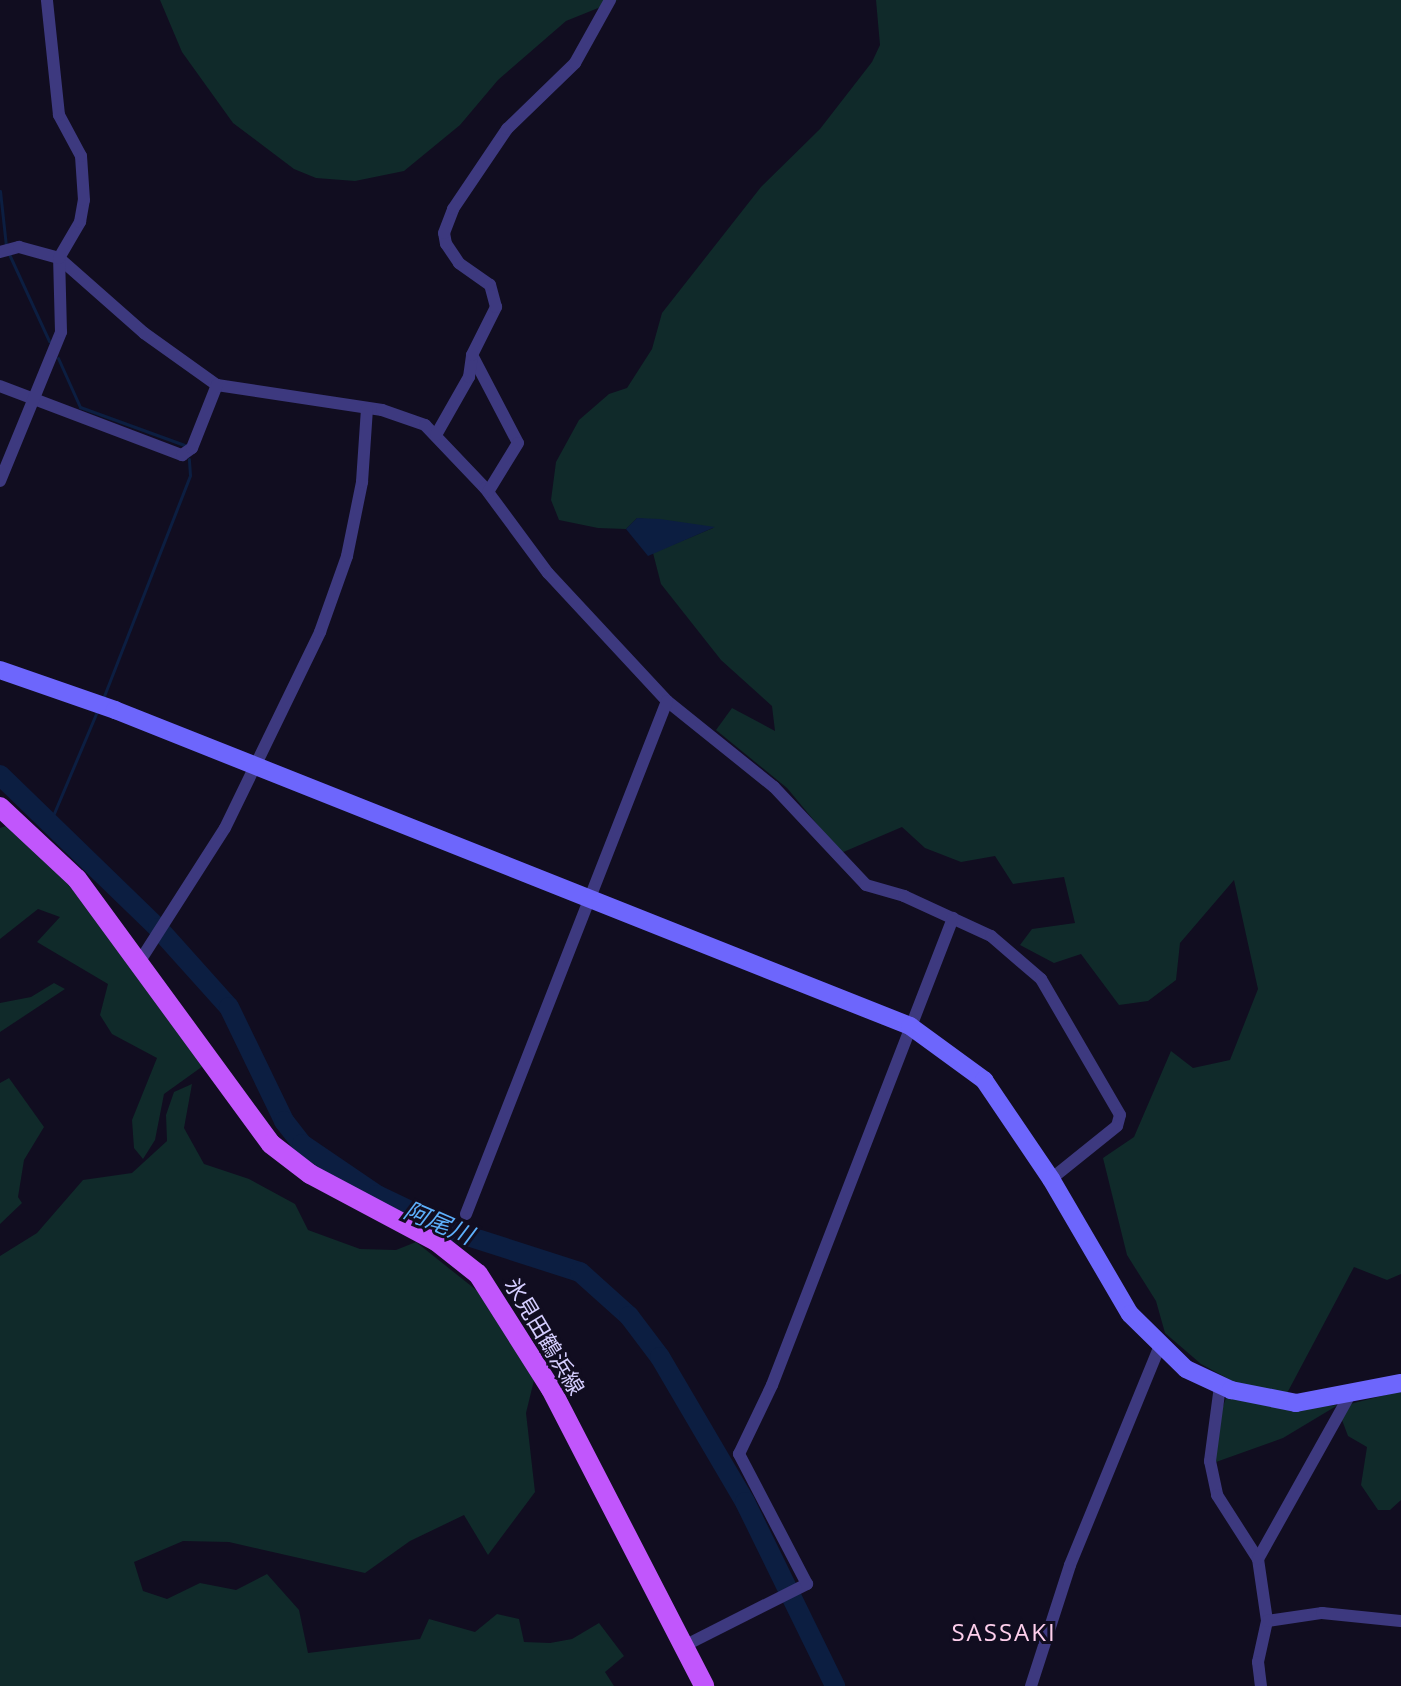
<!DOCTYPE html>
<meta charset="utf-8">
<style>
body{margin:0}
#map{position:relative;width:1401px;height:1686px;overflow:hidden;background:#110d20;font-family:"Open Sans","Noto Sans JP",sans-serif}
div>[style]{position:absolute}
.green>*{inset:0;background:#102a2a}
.water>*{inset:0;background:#0c1e41}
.stream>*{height:3px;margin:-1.5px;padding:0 1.5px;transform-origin:1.5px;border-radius:1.5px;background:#0c1e41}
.river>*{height:20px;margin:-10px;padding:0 10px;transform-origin:10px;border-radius:10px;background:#0c1e41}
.street>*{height:12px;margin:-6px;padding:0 6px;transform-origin:6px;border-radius:6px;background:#3d397f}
.secondary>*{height:18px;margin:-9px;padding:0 9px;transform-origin:9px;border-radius:9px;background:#6d66fc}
.primary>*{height:20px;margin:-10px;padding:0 10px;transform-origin:10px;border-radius:10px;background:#c156fc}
span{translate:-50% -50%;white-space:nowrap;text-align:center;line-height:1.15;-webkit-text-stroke:6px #110d20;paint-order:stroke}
.street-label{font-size:22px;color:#d4cdfe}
.water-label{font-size:24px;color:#5db0fc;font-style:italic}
.neighbourhood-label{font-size:24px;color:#fecfec;letter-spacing:2px}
</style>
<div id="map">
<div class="green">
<div style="clip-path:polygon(160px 0,618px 0,566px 21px,498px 80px,460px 125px,404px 171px,355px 181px,316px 178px,294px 169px,233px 123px,182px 52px)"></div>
<div style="clip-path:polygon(876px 0,1401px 0,1401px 1274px,1387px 1280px,1354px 1267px,1285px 1397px,1247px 1389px,1201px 1364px,1165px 1333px,1156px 1301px,1127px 1255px,1103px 1158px,1134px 1137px,1171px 1051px,1193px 1068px,1230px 1060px,1258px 989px,1234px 880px,1180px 943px,1176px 980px,1148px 1001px,1119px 1005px,1081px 954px,1054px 963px,1020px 945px,1032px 929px,1075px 923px,1064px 877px,1013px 884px,995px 856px,961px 862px,925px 848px,902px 827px,841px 853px,787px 788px,716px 730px,732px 708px,775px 731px,772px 706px,721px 660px,661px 584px,653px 553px,713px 528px,637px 518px,626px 529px,598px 528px,559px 520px,551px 500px,556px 462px,579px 420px,609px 394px,627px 388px,652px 349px,662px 313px,761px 187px,820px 129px,872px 62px,880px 45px)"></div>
<div style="clip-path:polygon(12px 824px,56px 868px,114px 940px,203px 1066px,164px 1094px,155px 1140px,143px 1159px,134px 1148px,132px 1120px,157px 1058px,112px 1034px,100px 1015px,108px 984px,37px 942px,60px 917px,38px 909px,0 939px,0 828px)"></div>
<div style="clip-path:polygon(54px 983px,65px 989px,0 1032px,0 1003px,31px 997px)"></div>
<div style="clip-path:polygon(9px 1078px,44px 1127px,24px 1160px,18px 1197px,22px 1203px,0 1224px,0 1083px)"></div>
<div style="clip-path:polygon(192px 1084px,184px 1128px,204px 1164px,249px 1179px,295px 1204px,308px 1230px,360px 1249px,396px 1250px,416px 1242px,485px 1297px,536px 1372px,526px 1413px,535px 1492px,488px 1555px,464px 1515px,410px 1541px,365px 1573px,229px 1542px,183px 1541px,134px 1562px,143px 1591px,167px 1599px,200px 1583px,236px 1590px,267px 1574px,299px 1610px,308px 1653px,420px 1639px,429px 1619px,475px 1632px,497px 1614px,519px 1619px,524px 1642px,550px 1643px,572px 1639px,599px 1623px,624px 1656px,605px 1672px,614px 1686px,0 1686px,0 1256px,37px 1233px,83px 1180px,132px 1173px,167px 1141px,166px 1115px,174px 1092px)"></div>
<div style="clip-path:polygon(1401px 1391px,1401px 1500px,1390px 1510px,1378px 1510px,1361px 1485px,1367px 1447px,1348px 1436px,1342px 1420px,1350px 1404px)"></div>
<div style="clip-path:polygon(1227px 1395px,1285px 1410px,1338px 1405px,1283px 1438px,1216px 1462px,1214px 1432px)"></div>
</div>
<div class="water">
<div style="clip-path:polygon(637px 518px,660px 519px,715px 527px,648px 556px,626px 529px)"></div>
</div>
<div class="stream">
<div style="left:0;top:191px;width:55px;rotate:83.8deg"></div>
<div style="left:9px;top:254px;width:96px;rotate:65.3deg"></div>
<div style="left:58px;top:358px;width:54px;rotate:65.8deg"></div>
<div style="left:80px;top:407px;width:114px;rotate:20deg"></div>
<div style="left:104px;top:696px;width:237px;rotate:-68.7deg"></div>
<div style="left:190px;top:475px;width:16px;rotate:-94deg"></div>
<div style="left:49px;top:825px;width:121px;rotate:-67.1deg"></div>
</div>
<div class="river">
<div style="left:0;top:775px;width:220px;rotate:44.1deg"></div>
<div style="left:158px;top:928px;width:106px;rotate:48.1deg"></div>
<div style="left:229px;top:1007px;width:127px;rotate:64.2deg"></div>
<div style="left:284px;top:1121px;width:29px;rotate:52deg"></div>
<div style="left:302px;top:1144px;width:91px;rotate:34.2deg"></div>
<div style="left:377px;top:1195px;width:83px;rotate:25.6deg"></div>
<div style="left:452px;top:1231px;width:134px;rotate:17.8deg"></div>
<div style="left:580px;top:1272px;width:66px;rotate:41.9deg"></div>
<div style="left:629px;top:1316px;width:51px;rotate:52.9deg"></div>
<div style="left:660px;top:1357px;width:168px;rotate:59.6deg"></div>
<div style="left:745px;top:1502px;width:205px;rotate:63.9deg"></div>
</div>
<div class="street">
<div style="left:0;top:252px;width:20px;rotate:-15deg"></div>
<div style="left:19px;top:247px;width:41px;rotate:15.4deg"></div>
<div style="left:59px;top:258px;width:113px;rotate:41.4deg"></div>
<div style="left:144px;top:333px;width:90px;rotate:35.5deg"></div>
<div style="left:217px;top:385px;width:167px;rotate:8.6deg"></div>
<div style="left:382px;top:410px;width:46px;rotate:19.2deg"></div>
<div style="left:425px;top:425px;width:87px;rotate:46.4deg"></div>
<div style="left:485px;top:488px;width:106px;rotate:53.5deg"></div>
<div style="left:548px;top:573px;width:175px;rotate:47.1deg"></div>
<div style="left:667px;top:701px;width:137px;rotate:38.8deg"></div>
<div style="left:774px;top:787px;width:134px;rotate:46.8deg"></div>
<div style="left:866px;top:885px;width:40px;rotate:16deg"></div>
<div style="left:904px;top:896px;width:96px;rotate:24.7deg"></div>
<div style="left:991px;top:936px;width:66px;rotate:40.7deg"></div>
<div style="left:1041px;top:979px;width:157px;rotate:59.8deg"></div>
<div style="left:1120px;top:1115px;width:11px;rotate:105deg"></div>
<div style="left:1117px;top:1126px;width:85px;rotate:141.2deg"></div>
<div style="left:472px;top:355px;width:99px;rotate:62.4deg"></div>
<div style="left:518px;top:443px;width:57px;rotate:121.5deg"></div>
<div style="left:0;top:386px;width:195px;rotate:20.8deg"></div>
<div style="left:182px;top:455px;width:12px;rotate:-35deg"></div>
<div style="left:192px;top:448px;width:68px;rotate:-68.4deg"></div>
<div style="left:436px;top:435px;width:67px;rotate:-60.4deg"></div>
<div style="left:469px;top:377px;width:22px;rotate:-82deg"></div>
<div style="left:472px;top:355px;width:54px;rotate:-63.4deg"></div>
<div style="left:496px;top:307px;width:23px;rotate:-105deg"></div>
<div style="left:490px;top:285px;width:38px;rotate:-145deg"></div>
<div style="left:459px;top:263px;width:23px;rotate:-124deg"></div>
<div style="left:446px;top:244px;width:11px;rotate:-100deg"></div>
<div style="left:444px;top:233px;width:26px;rotate:-69deg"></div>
<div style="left:453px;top:209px;width:97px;rotate:-56deg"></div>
<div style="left:507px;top:129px;width:95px;rotate:-44.1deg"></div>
<div style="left:575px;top:63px;width:72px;rotate:-60.9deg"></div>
<div style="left:0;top:481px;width:161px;rotate:-67.7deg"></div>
<div style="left:61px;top:332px;width:74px;rotate:-91.5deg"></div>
<div style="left:59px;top:258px;width:42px;rotate:-59.7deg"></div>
<div style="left:80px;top:222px;width:22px;rotate:-80deg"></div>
<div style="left:84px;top:200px;width:44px;rotate:-93.9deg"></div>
<div style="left:81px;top:156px;width:47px;rotate:-118.2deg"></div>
<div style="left:59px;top:115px;width:116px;rotate:-96deg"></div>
<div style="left:138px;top:964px;width:161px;rotate:-57.4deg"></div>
<div style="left:225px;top:828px;width:218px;rotate:-64.1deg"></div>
<div style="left:320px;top:632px;width:81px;rotate:-70.4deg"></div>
<div style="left:347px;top:556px;width:76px;rotate:-78.5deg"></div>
<div style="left:362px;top:482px;width:74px;rotate:-86.1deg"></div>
<div style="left:466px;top:1214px;width:551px;rotate:-68.6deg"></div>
<div style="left:1220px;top:1386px;width:76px;rotate:97.6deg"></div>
<div style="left:1210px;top:1461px;width:35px;rotate:78deg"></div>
<div style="left:1217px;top:1495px;width:76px;rotate:57.4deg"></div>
<div style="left:1258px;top:1559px;width:63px;rotate:81.7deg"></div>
<div style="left:1267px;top:1621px;width:42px;rotate:102.4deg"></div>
<div style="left:1258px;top:1662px;width:24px;rotate:83deg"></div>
<div style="left:1258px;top:1559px;width:187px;rotate:-60.8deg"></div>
<div style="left:1267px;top:1621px;width:56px;rotate:-8.3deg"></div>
<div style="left:1322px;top:1613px;width:79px;rotate:5.8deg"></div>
<div style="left:684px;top:1646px;width:138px;rotate:-26.8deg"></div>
<div style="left:807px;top:1584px;width:147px;rotate:-117.6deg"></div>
<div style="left:739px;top:1454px;width:76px;rotate:-64.4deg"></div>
<div style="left:772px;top:1385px;width:501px;rotate:-68.81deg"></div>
<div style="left:1031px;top:1686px;width:127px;rotate:-72.1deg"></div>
<div style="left:1070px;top:1565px;width:235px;rotate:-67.7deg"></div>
</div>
<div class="secondary">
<div style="left:0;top:670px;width:122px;rotate:19.2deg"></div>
<div style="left:115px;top:710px;width:856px;rotate:21.68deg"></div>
<div style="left:910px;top:1026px;width:92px;rotate:36.1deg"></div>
<div style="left:984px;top:1080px;width:120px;rotate:55.9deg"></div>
<div style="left:1051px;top:1179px;width:156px;rotate:59.7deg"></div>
<div style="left:1130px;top:1314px;width:78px;rotate:44.5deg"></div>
<div style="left:1186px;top:1369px;width:50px;rotate:25deg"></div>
<div style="left:1231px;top:1390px;width:66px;rotate:11.3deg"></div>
<div style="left:1296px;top:1403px;width:107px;rotate:-10.8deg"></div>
</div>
<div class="primary">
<div style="left:0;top:807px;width:105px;rotate:43.1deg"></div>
<div style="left:77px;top:879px;width:328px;rotate:53.8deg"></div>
<div style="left:271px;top:1144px;width:49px;rotate:37.6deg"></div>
<div style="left:310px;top:1174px;width:143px;rotate:28deg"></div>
<div style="left:436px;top:1241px;width:53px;rotate:38.2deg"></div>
<div style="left:478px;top:1274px;width:136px;rotate:57.6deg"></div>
<div style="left:551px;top:1389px;width:334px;rotate:62.7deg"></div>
</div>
<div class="street-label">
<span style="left:545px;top:1336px;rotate:59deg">氷見田鶴浜線</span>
</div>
<div class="water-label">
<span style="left:439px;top:1222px;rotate:23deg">阿尾川</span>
</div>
<div class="neighbourhood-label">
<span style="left:1004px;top:1632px">SASSAKI</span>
</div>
</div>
